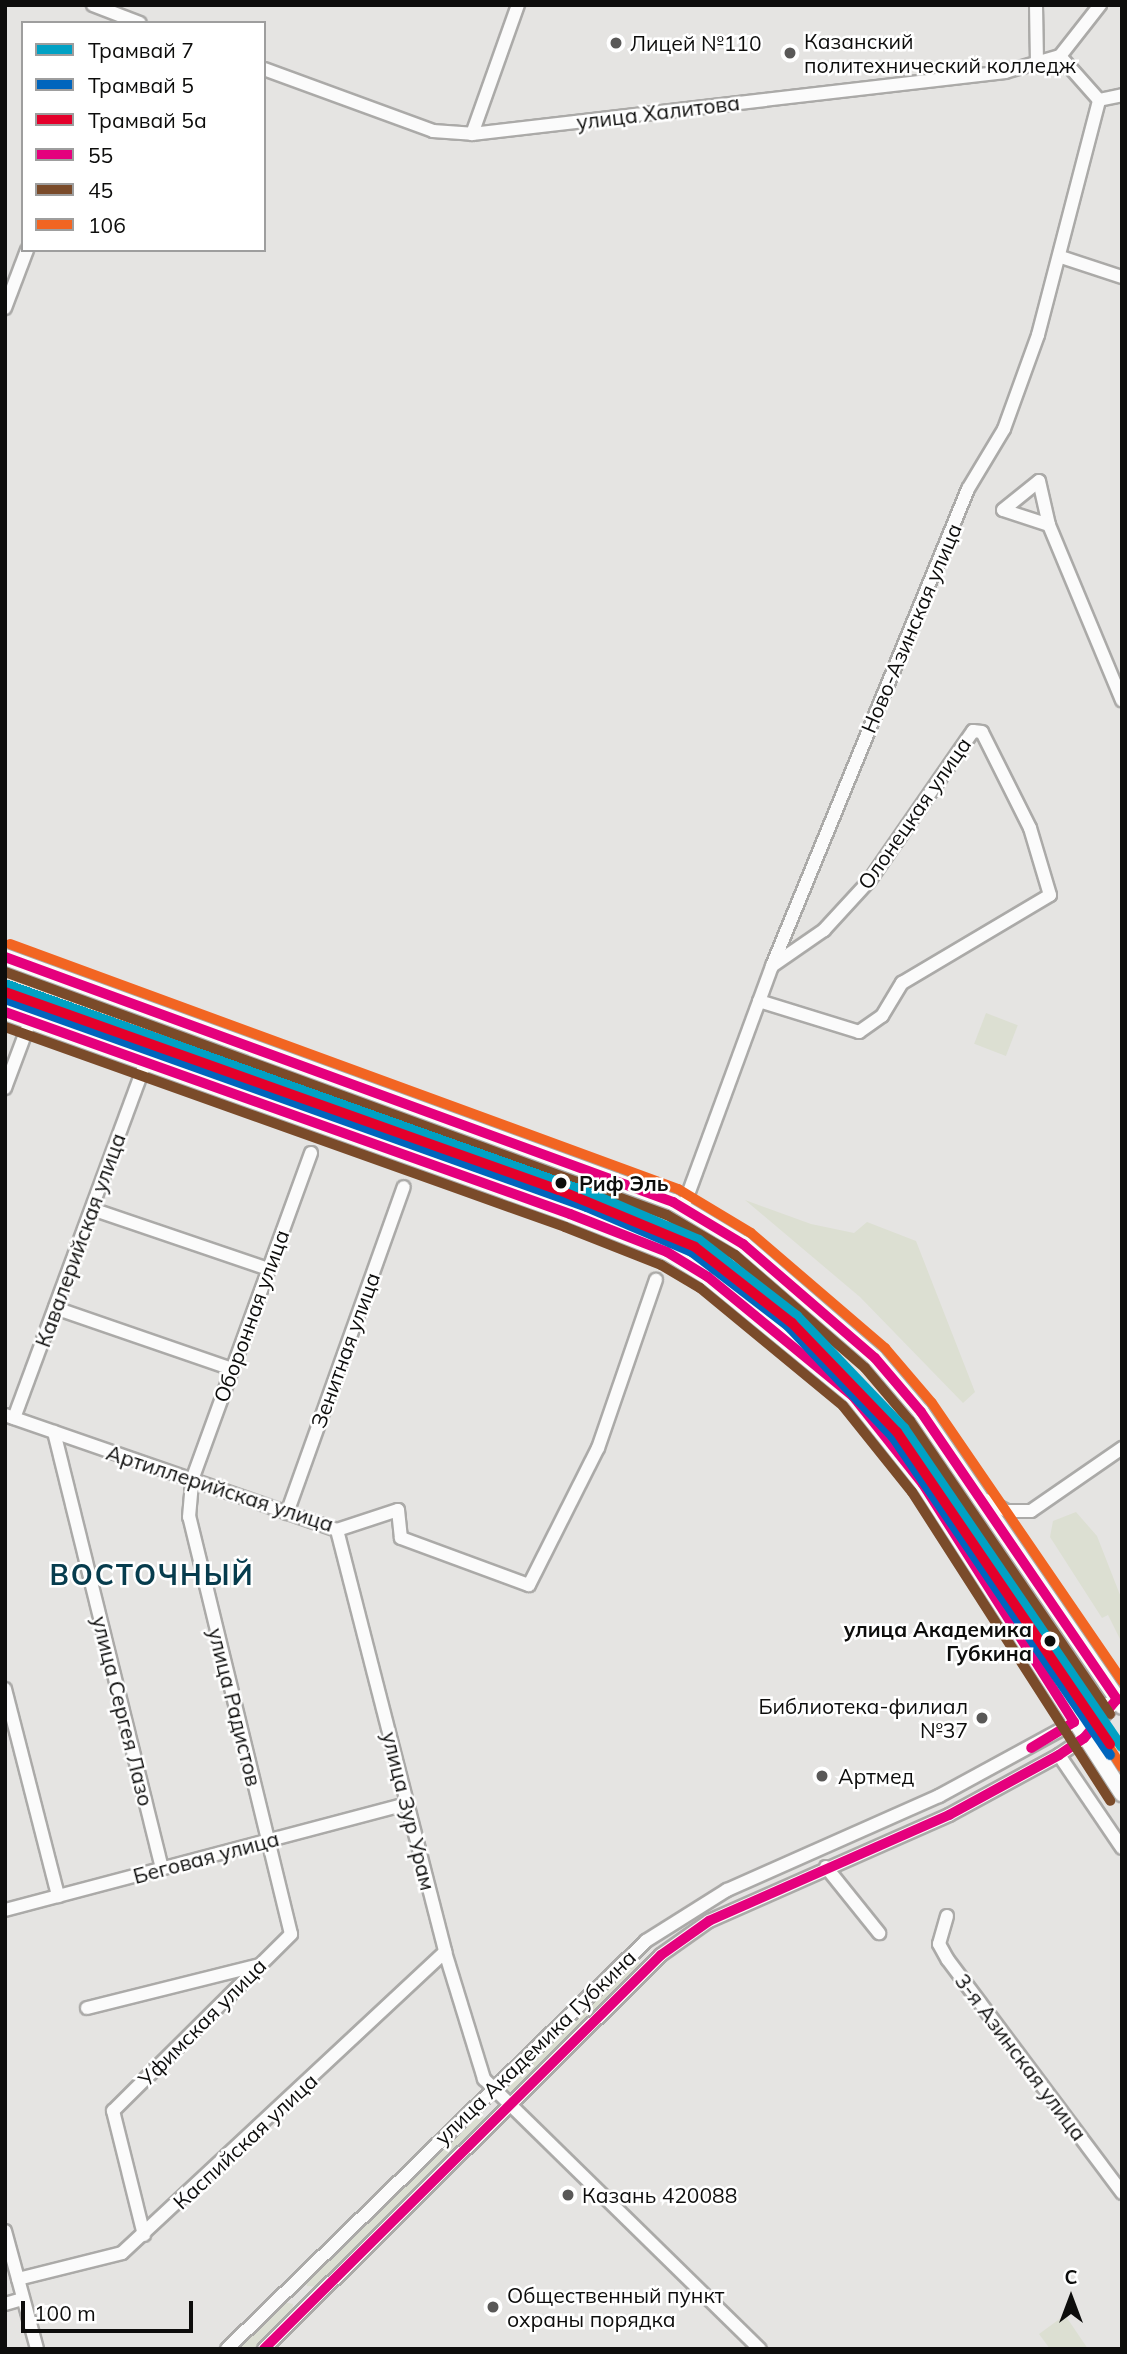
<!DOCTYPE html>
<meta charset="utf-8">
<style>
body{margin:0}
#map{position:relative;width:1127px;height:2354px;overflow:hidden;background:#e5e4e2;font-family:Mulish,sans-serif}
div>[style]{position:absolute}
.green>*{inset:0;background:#dcdfd2;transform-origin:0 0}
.round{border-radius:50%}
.roads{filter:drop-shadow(2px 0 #abaaa8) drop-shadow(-2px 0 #abaaa8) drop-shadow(0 2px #abaaa8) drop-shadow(0 -2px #abaaa8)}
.minor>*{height:12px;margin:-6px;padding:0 6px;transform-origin:6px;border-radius:6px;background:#fbfbfb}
.major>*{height:16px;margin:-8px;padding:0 8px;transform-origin:8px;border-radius:8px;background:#fbfbfb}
.bus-1>*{height:10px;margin:-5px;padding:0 5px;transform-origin:5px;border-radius:5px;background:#e5007d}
.bus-2>*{height:10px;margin:-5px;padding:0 5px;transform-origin:5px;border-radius:5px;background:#7a4b2a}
.bus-3>*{height:10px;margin:-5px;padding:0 5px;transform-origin:5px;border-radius:5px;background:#f26522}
.tram-1>*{height:10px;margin:-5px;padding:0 5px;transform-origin:5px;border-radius:5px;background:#01a1c4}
.tram-2>*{height:10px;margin:-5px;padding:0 5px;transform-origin:5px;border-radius:5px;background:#0065bd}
.tram-3>*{height:10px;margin:-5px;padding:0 5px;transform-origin:5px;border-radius:5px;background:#e4002b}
.dots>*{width:19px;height:19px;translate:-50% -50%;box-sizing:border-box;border:4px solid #fff;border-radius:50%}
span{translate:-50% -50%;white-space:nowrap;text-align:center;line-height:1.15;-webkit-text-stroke:5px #fff;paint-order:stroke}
.poi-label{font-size:21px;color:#0d0d0c}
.left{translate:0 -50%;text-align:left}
.right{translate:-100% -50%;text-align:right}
.street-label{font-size:21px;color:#0d0d0c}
.stop-label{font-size:21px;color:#0d0d0c;font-weight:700}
.district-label{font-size:28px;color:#063c4d;font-weight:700;letter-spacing:2px}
.frame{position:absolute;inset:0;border:7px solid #0d0d0c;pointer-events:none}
.legend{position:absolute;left:21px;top:21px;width:245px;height:231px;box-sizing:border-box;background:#fff;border:2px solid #9e9e9e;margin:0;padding:9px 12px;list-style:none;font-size:21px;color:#0d0d0c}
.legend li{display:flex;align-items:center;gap:14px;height:35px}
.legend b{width:35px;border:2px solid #9e9e9e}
.north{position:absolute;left:1036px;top:2263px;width:70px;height:70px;-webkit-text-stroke:5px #fff;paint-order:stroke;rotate:0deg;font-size:19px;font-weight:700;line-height:28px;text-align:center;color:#0d0d0c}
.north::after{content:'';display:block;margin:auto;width:24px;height:32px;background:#0d0d0c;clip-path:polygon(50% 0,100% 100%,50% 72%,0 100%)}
.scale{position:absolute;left:21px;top:2301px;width:172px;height:32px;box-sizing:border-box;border:4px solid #0d0d0c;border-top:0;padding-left:9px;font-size:21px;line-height:24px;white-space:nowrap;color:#0d0d0c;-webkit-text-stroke:5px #fff;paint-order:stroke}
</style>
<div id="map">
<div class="green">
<div style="left:986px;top:1013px;width:34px;height:33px;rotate:21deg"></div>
<div style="clip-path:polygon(745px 1200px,811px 1224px,854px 1233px,867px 1222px,916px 1241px,975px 1392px,963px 1403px,860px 1297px)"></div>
<div style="clip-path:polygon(1076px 1512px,1097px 1536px,1122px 1600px,1122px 1643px,1108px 1615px,1102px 1618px,1050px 1537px,1053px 1521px)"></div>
<div class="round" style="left:1072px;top:1678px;width:26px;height:26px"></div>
<div style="clip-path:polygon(634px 1958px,642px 1966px,515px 2091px,508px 2092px,505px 2086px)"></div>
<div style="clip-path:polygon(479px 2111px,486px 2122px,319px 2287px,307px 2286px,306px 2279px)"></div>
<div style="clip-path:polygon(283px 2302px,293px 2304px,292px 2313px,257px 2349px,235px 2349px)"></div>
<div style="clip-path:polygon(1065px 2315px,1088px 2349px,1050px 2349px,1039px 2334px)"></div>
</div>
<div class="roads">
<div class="minor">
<div style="left:93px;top:5px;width:50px;rotate:21deg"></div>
<div style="left:1036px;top:5px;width:58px;rotate:89deg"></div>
<div style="left:1060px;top:56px;width:65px;rotate:-51.9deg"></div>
<div style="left:264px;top:69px;width:180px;rotate:20.1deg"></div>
<div style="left:433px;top:131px;width:39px;rotate:4deg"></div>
<div style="left:472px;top:134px;width:537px;rotate:-6.63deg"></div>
<div style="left:1005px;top:72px;width:57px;rotate:-16.2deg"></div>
<div style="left:1099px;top:100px;width:24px;rotate:-12deg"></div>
<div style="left:472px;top:134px;width:137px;rotate:-70.4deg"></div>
<div style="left:1061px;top:257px;width:64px;rotate:18.2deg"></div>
<div style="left:5px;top:308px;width:62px;rotate:-69.2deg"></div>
<div style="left:1039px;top:481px;width:45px;rotate:77.2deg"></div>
<div style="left:1049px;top:525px;width:48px;rotate:-161.9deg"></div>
<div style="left:1003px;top:510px;width:46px;rotate:-38.9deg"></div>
<div style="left:1049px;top:525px;width:190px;rotate:67.4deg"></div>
<div style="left:759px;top:1001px;width:105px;rotate:17.2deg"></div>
<div style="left:859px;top:1032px;width:28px;rotate:-35deg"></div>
<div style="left:882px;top:1016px;width:39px;rotate:-59deg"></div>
<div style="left:902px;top:983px;width:172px;rotate:-30.7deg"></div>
<div style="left:1050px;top:895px;width:70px;rotate:-106.6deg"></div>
<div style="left:1030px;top:828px;width:107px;rotate:-116.6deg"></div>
<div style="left:982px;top:732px;width:9px;rotate:-174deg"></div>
<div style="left:973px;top:731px;width:183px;rotate:124.7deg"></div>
<div style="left:869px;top:881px;width:67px;rotate:132.6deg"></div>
<div style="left:824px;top:930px;width:63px;rotate:145.3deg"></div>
<div style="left:5px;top:1088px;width:72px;rotate:-69.5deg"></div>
<div style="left:683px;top:1208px;width:258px;rotate:-69.8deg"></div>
<div style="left:772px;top:966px;width:516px;rotate:-67.66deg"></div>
<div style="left:968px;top:489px;width:70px;rotate:-59deg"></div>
<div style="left:1004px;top:429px;width:100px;rotate:-70.1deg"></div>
<div style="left:1038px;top:335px;width:243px;rotate:-75.4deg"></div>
<div style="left:1099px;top:100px;width:59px;rotate:-131.6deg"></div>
<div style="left:92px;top:1209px;width:186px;rotate:18.8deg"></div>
<div style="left:55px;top:1308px;width:187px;rotate:19deg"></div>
<div style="left:5px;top:1415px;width:351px;rotate:19.1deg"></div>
<div style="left:337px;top:1530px;width:64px;rotate:-18.2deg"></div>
<div style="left:398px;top:1510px;width:28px;rotate:84deg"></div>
<div style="left:401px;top:1538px;width:136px;rotate:20.2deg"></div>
<div style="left:529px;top:1585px;width:153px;rotate:-63.3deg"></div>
<div style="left:598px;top:1448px;width:178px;rotate:-71deg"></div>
<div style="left:14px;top:1418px;width:380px;rotate:-69.7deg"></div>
<div style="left:54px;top:1432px;width:449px;rotate:76.1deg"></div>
<div style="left:986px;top:1500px;width:24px;rotate:28deg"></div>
<div style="left:1007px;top:1511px;width:24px"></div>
<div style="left:1031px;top:1511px;width:111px;rotate:-34.7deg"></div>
<div style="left:287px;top:1513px;width:346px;rotate:-70.3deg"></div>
<div style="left:337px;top:1530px;width:436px;rotate:75.6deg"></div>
<div style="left:445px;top:1952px;width:133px;rotate:72.9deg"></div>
<div style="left:484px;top:2079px;width:386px;rotate:44.4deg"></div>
<div style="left:5px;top:1689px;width:214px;rotate:75.6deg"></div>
<div style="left:1059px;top:1755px;width:112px;rotate:55.9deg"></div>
<div style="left:826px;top:1867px;width:85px;rotate:51.2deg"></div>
<div style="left:5px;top:1910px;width:416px;rotate:-14.8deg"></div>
<div style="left:947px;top:1916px;width:29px;rotate:106deg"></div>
<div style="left:939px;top:1944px;width:18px;rotate:61deg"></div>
<div style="left:948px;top:1960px;width:291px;rotate:53.2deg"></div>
<div style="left:87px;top:2008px;width:178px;rotate:-14deg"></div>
<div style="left:5px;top:2231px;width:122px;rotate:74.8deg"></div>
<div style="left:144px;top:2235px;width:128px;rotate:-104deg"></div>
<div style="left:113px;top:2111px;width:251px;rotate:-44.8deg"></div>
<div style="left:291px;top:1934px;width:429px;rotate:-103.7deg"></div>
<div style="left:189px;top:1517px;width:37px;rotate:-85deg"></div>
<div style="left:192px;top:1480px;width:348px;rotate:-70deg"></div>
<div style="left:18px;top:2279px;width:107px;rotate:-14deg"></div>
<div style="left:122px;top:2253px;width:442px;rotate:-43deg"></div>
<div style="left:5px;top:2304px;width:18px;rotate:-16deg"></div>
<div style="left:227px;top:2349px;width:585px;rotate:-44.24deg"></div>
<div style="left:646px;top:1941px;width:96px;rotate:-32.2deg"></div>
<div style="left:727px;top:1890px;width:232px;rotate:-23.9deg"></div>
<div style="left:939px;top:1796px;width:203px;rotate:-28.6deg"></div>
<div style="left:264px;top:2349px;width:559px;rotate:-44.78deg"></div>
<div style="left:661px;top:1955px;width:59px;rotate:-35.3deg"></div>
<div style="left:709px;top:1921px;width:262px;rotate:-23.8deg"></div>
<div style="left:949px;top:1815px;width:125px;rotate:-28.6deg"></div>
<div style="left:1059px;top:1755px;width:30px;rotate:-34deg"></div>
<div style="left:1084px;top:1738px;width:52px;rotate:-48.9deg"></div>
</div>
<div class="major">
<div style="left:5px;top:957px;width:712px;rotate:20.14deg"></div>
<div style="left:673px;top:1202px;width:82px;rotate:31deg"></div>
<div style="left:743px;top:1244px;width:174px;rotate:40.8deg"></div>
<div style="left:875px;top:1358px;width:71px;rotate:49.6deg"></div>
<div style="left:921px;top:1412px;width:356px;rotate:55.6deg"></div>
<div style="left:5px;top:1012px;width:600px;rotate:19.67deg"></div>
<div style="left:570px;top:1214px;width:104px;rotate:21.4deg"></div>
<div style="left:667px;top:1252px;width:48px;rotate:31.4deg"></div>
<div style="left:708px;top:1277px;width:188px;rotate:39.4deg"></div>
<div style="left:853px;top:1396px;width:112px;rotate:51.5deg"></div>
<div style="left:923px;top:1484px;width:368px;rotate:57.2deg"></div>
</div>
</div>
<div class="bus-1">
<div style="left:5px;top:957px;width:712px;rotate:20.14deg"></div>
<div style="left:673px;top:1202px;width:82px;rotate:31deg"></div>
<div style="left:743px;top:1244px;width:174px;rotate:40.8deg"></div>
<div style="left:875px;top:1358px;width:71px;rotate:49.6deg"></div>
<div style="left:921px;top:1412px;width:348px;rotate:55.7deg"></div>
<div style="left:1117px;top:1699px;width:51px;rotate:130.2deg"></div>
<div style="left:1084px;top:1738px;width:30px;rotate:146deg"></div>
<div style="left:1059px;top:1755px;width:125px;rotate:151.4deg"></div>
<div style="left:949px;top:1815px;width:262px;rotate:156.2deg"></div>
<div style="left:709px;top:1921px;width:59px;rotate:144.7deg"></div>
<div style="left:661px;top:1955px;width:559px;rotate:135.22deg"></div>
<div style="left:5px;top:1012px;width:600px;rotate:19.67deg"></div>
<div style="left:570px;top:1214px;width:104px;rotate:21.4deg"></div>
<div style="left:667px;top:1252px;width:48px;rotate:31.4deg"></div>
<div style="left:708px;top:1277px;width:188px;rotate:39.4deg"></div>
<div style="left:853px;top:1396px;width:112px;rotate:51.5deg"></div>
<div style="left:923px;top:1484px;width:282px;rotate:57.6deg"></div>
<div style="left:1074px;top:1722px;width:50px;rotate:148.8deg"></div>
</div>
<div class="bus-2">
<div style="left:5px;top:972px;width:705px;rotate:20.16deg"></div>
<div style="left:667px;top:1215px;width:79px;rotate:30.5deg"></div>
<div style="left:735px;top:1255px;width:172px;rotate:41deg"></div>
<div style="left:865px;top:1368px;width:70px;rotate:49.7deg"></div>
<div style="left:910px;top:1421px;width:355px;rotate:55.7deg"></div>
<div style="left:5px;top:1027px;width:595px;rotate:19.65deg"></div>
<div style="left:565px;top:1227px;width:103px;rotate:21.6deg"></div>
<div style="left:661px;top:1265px;width:45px;rotate:30.5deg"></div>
<div style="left:700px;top:1288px;width:185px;rotate:39.5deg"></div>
<div style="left:843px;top:1406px;width:110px;rotate:51.3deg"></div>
<div style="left:912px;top:1492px;width:367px;rotate:57.3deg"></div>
</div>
<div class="bus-3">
<div style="left:10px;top:944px;width:712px;rotate:20.14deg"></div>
<div style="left:678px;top:1189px;width:85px;rotate:31.1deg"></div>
<div style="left:751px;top:1233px;width:177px;rotate:40.6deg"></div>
<div style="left:885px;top:1348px;width:72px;rotate:49.5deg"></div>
<div style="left:932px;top:1403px;width:337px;rotate:55.6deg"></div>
<div style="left:10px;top:999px;width:600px;rotate:19.67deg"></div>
<div style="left:575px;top:1201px;width:105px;rotate:21.2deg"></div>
<div style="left:673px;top:1239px;width:49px;rotate:31.8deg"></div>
<div style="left:715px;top:1265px;width:193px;rotate:39.3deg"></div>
<div style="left:864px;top:1387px;width:114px;rotate:51.4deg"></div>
<div style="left:935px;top:1476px;width:346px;rotate:57.3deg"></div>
</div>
<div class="tram-1">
<div style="left:5px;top:984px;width:623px;rotate:19.68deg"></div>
<div style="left:592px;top:1194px;width:116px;rotate:23.3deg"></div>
<div style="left:699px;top:1240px;width:124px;rotate:37.8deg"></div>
<div style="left:797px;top:1316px;width:155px;rotate:46.3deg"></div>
<div style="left:904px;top:1428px;width:386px;rotate:55.7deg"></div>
</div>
<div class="tram-2">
<div style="left:5px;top:999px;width:618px;rotate:19.67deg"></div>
<div style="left:587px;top:1207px;width:114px;rotate:23.2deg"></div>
<div style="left:692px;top:1252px;width:121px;rotate:37.6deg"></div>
<div style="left:788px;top:1326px;width:153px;rotate:46.6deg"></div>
<div style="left:893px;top:1437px;width:385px;rotate:55.7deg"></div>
</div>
<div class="tram-3">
<div style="left:5px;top:992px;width:588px;rotate:19.67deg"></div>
<div style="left:559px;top:1190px;width:147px;rotate:22.7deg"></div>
<div style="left:695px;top:1247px;width:123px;rotate:38.1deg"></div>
<div style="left:792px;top:1323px;width:151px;rotate:46.1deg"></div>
<div style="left:897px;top:1432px;width:378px;rotate:55.7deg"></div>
</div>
<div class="dots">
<div style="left:616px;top:43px;background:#595857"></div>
<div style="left:790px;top:53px;background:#595857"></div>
<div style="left:561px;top:1183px;background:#0d0d0c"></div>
<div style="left:1050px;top:1641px;background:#0d0d0c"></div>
<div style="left:982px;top:1718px;background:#595857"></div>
<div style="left:822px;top:1776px;background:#595857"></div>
<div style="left:568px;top:2195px;background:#595857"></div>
<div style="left:493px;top:2307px;background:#595857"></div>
</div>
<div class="poi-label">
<span class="left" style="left:804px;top:53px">Казанский<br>политехнический колледж</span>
<span class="left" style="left:630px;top:43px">Лицей №110</span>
<span class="right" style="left:968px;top:1718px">Библиотека-филиал<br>№37</span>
<span class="left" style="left:838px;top:1776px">Артмед</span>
<span class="left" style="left:582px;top:2195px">Казань 420088</span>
<span class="left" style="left:507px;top:2307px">Общественный пункт<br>охраны порядка</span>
</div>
<div class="street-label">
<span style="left:658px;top:112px;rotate:-7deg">улица Халитова</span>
<span style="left:911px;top:628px;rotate:-67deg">Ново-Азинская улица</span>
<span style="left:914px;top:813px;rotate:-55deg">Олонецкая улица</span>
<span style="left:80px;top:1240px;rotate:-70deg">Кавалерийская улица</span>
<span style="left:251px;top:1316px;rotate:-70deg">Оборонная улица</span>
<span style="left:345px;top:1350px;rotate:-70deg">Зенитная улица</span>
<span style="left:220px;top:1488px;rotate:18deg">Артиллерийская улица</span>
<span style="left:235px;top:1707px;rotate:76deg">улица Радистов</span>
<span style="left:123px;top:1711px;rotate:76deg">улица Сергея Лазо</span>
<span style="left:409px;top:1811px;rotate:76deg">улица Зур Урам</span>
<span style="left:206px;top:1857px;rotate:-15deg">Беговая улица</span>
<span style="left:202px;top:2022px;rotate:-45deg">Уфимская улица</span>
<span style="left:535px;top:2047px;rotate:-44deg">улица Академика Губкина</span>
<span style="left:1021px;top:2057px;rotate:53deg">3-я Азинская улица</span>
<span style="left:245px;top:2141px;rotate:-43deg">Каспийская улица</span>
</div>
<div class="stop-label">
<span class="left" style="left:579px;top:1183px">Риф Эль</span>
<span class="right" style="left:1032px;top:1641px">улица Академика<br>Губкина</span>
</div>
<div class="district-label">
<span style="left:152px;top:1575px">ВОСТОЧНЫЙ</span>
</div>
<div class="frame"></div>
<ul class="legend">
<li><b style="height:9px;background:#01a1c4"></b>Трамвай 7</li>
<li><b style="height:9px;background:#0065bd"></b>Трамвай 5</li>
<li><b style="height:9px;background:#e4002b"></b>Трамвай 5а</li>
<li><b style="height:9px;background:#e5007d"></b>55</li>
<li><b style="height:9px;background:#7a4b2a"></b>45</li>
<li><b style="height:9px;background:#f26522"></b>106</li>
</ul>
<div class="north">С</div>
<div class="scale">100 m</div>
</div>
